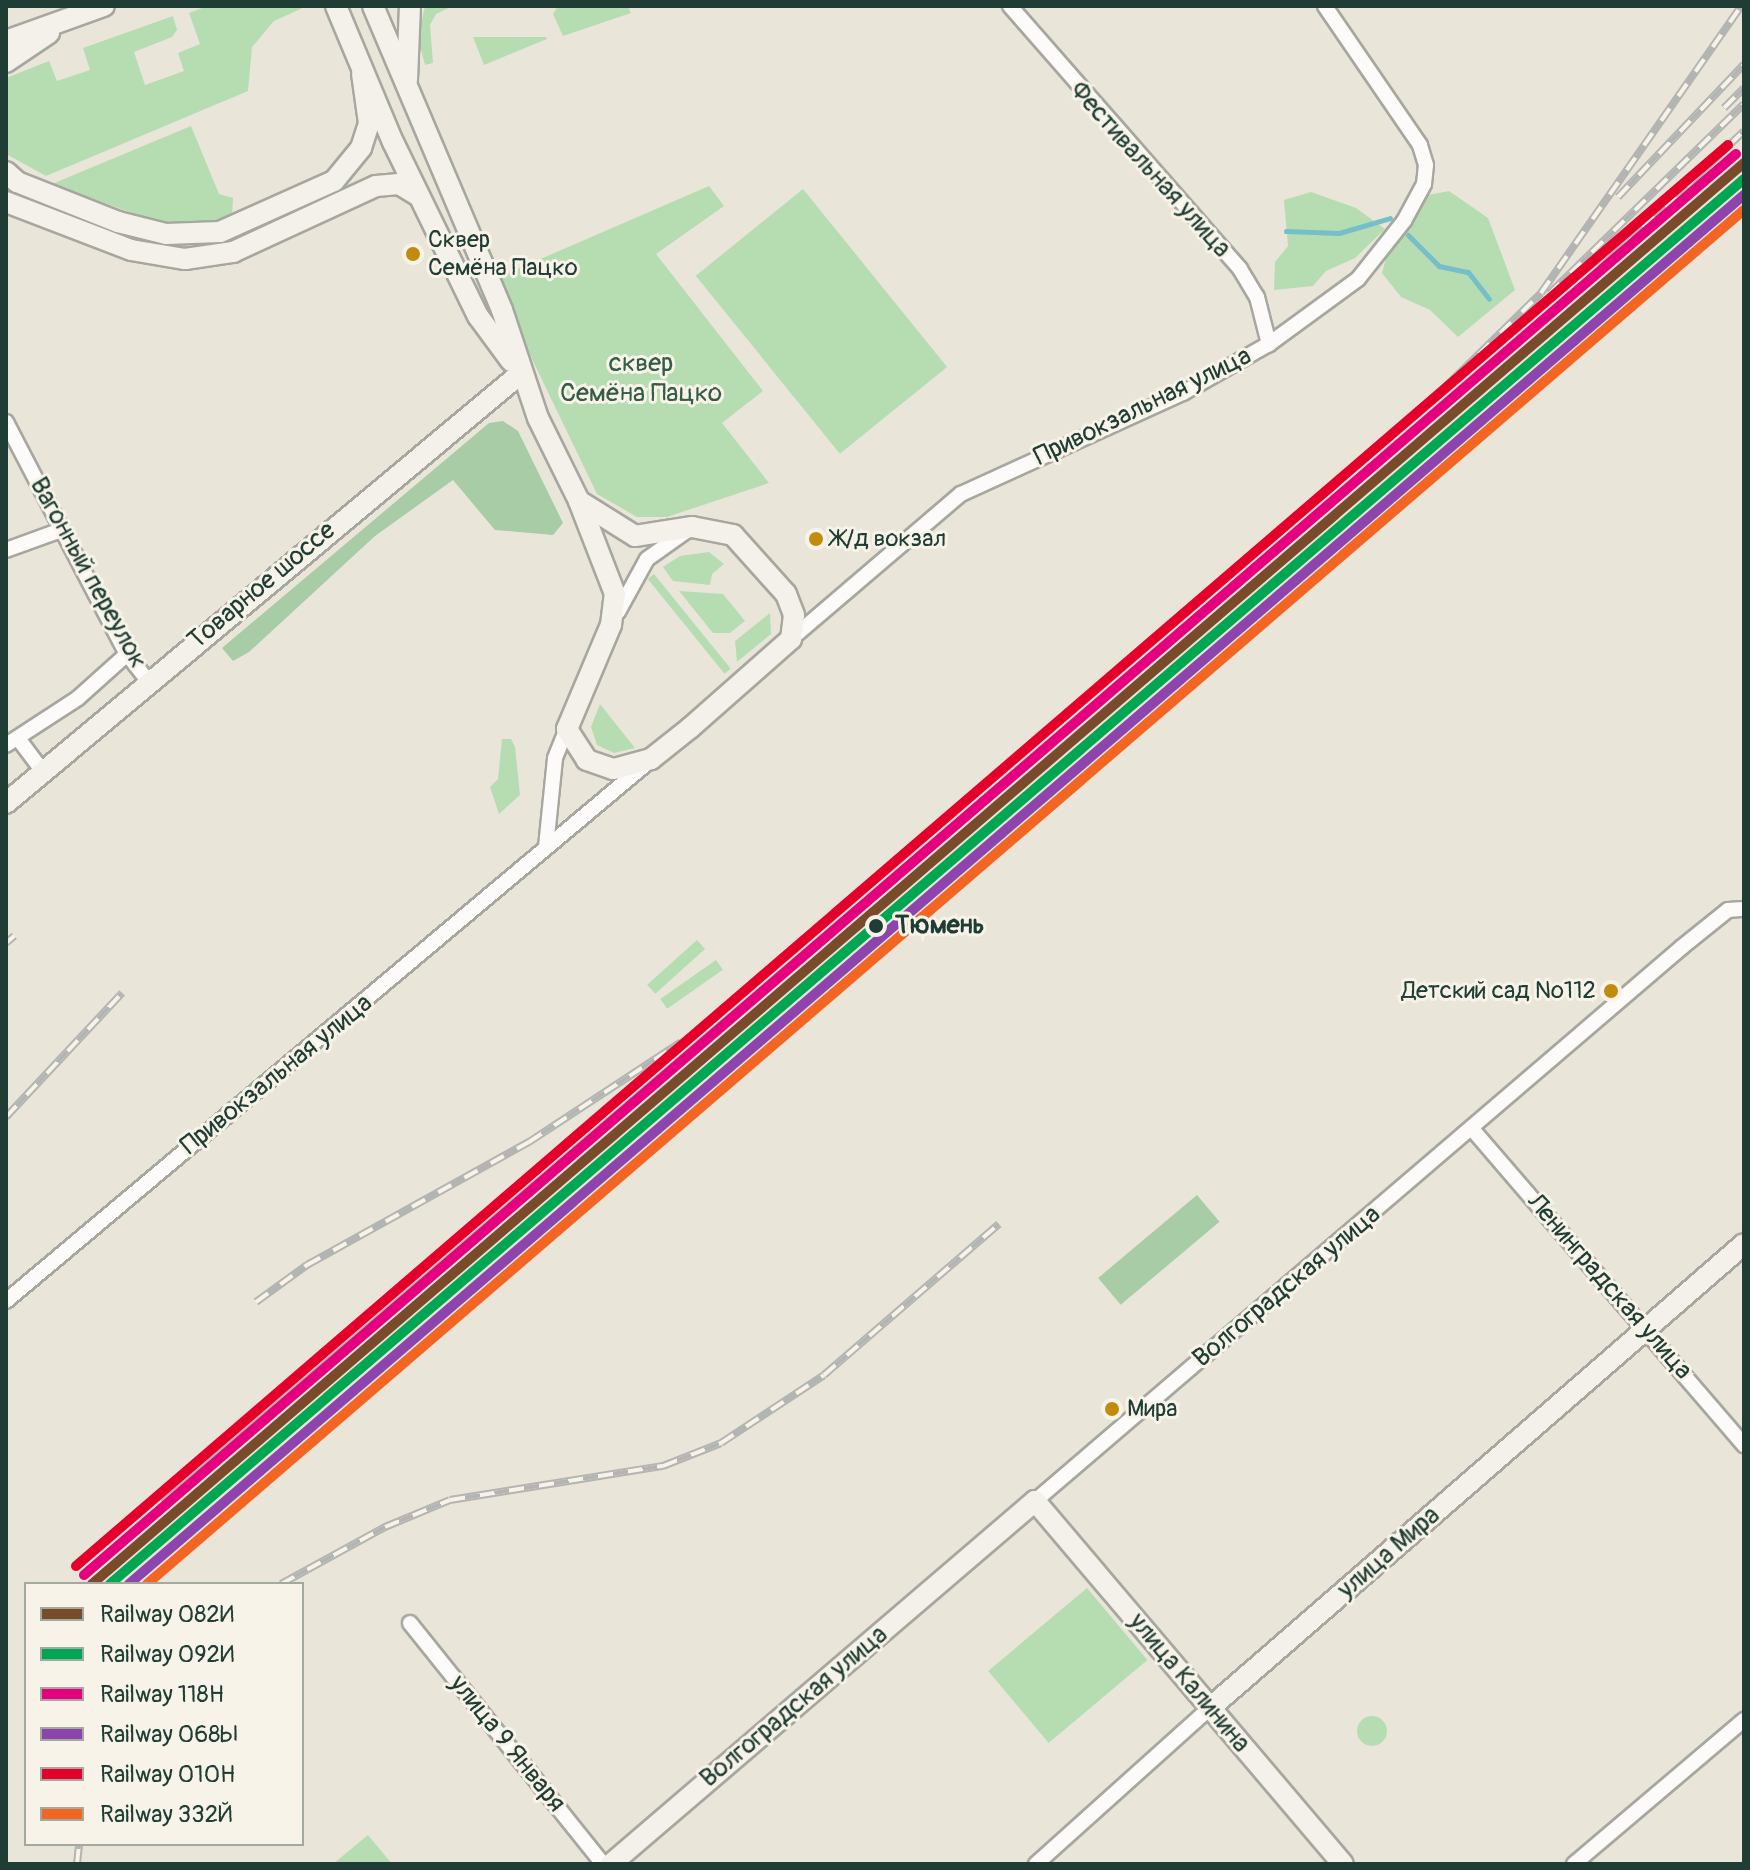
<!DOCTYPE html>
<meta charset="utf-8">
<style>
body{margin:0}
#map{position:relative;width:1750px;height:1870px;overflow:hidden;background:#eae5d9;font-family:Pangolin,sans-serif}
div>[style]{position:absolute}
.green>*{inset:0;background:#b6ddb2;transform-origin:0 0}
.round{border-radius:50%}
.forest>*{inset:0;background:#a7cca6;transform-origin:0 0}
.stream>*{height:5px;margin:-2.5px;padding:0 2.5px;transform-origin:2.5px;border-radius:2.5px;background:#77becb}
.roads{filter:drop-shadow(2px 0 #a6a79f) drop-shadow(-2px 0 #a6a79f) drop-shadow(0 2px #a6a79f) drop-shadow(0 -2px #a6a79f)}
.street>*{height:14px;margin:-7px;padding:0 7px;transform-origin:7px;border-radius:7px;background:#fcfbf9}
.secondary>*{height:20px;margin:-10px;padding:0 10px;transform-origin:10px;border-radius:10px;background:#f4f1eb}
.rail>*{height:8px;margin-top:-4px;transform-origin:0;background:repeating-linear-gradient(90deg,#f7f3e8 0 15px,#b3b5b3 0 30px);box-sizing:border-box;border-block:2px solid #b3b5b3}
.rail-1>*{height:10px;margin:-5px;padding:0 5px;transform-origin:5px;border-radius:5px;background:#7a4b2a}
.rail-2>*{height:10px;margin:-5px;padding:0 5px;transform-origin:5px;border-radius:5px;background:#00a651}
.rail-3>*{height:10px;margin:-5px;padding:0 5px;transform-origin:5px;border-radius:5px;background:#e5007d}
.rail-4>*{height:10px;margin:-5px;padding:0 5px;transform-origin:5px;border-radius:5px;background:#8e44ad}
.rail-5>*{height:10px;margin:-5px;padding:0 5px;transform-origin:5px;border-radius:5px;background:#e4002b}
.rail-6>*{height:10px;margin:-5px;padding:0 5px;transform-origin:5px;border-radius:5px;background:#f26522}
.dots>*{width:22px;height:22px;translate:-50% -50%;box-sizing:border-box;border:4px solid #f7f3e8;border-radius:50%}
span{translate:-50% -50%;white-space:nowrap;text-align:center;line-height:1.15;-webkit-text-stroke:6px #f7f3e8;paint-order:stroke}
.bus-label{font-size:24px;color:#1f3d34}
.left{translate:0 -50%;text-align:left}
.right{translate:-100% -50%;text-align:right}
.street-label{font-size:26px;color:#1f3d34}
.park-label{font-size:26px;color:#355c47}
.stop-label{font-size:26px;color:#1f3d34;font-weight:700}
.frame{position:absolute;inset:0;border:8px solid #1f3d34;pointer-events:none}
.legend{position:absolute;left:24px;top:1582px;width:280px;height:264px;box-sizing:border-box;background:#f7f3e8;border:2px solid #a1aaa0;margin:0;padding:10px 14px;list-style:none;font-size:24px;color:#1f3d34}
.legend li{display:flex;align-items:center;gap:16px;height:40px}
.legend b{width:40px;border:2px solid #a1aaa0}
</style>
<div id="map">
<div class="green">
<div style="clip-path:polygon(207px 6px,307px 6px,274px 21px,252px 47px,248px 91px,46px 176px,6px 154px,6px 78px,49px 61px,57px 81px,90px 70px,83px 48px,173px 16px,177px 30px,172px 37px,134px 52px,145px 85px,184px 71px,178px 53px,200px 44px,189px 13px)"></div>
<div style="clip-path:polygon(425px 6px,453px 6px,436px 14px,430px 25px,433px 63px,425px 65px,418px 38px)"></div>
<div style="clip-path:polygon(558px 6px,628px 6px,631px 13px,563px 36px,553px 14px)"></div>
<div style="clip-path:polygon(473px 37px,546px 37px,547px 39px,484px 65px)"></div>
<div style="clip-path:polygon(191px 126px,219px 194px,233px 198px,232px 217px,204px 227px,166px 225px,52px 184px)"></div>
<div style="clip-path:polygon(709px 186px,724px 206px,656px 254px,763px 391px,722px 423px,769px 483px,667px 517px,637px 517px,597px 494px,532px 359px,499px 277px)"></div>
<div style="left:803px;top:189px;width:229px;height:138px;rotate:51deg"></div>
<div style="clip-path:polygon(1449px 191px,1488px 218px,1515px 290px,1458px 337px,1430px 310px,1401px 297px,1382px 273px,1387px 255px,1428px 195px)"></div>
<div style="clip-path:polygon(1311px 192px,1356px 208px,1385px 229px,1355px 258px,1326px 271px,1313px 286px,1274px 290px,1275px 262px,1288px 246px,1284px 200px)"></div>
<div style="clip-path:polygon(709px 552px,724px 564px,712px 574px,710px 585px,673px 581px,663px 567px,680px 556px)"></div>
<div style="left:654px;top:574px;width:122px;height:8px;rotate:51deg"></div>
<div style="clip-path:polygon(679px 591px,723px 594px,745px 621px,730px 633px,713px 633px)"></div>
<div style="clip-path:polygon(770px 613px,771px 634px,737px 662px,735px 641px)"></div>
<div style="clip-path:polygon(600px 704px,635px 748px,614px 753px,597px 745px,591px 727px)"></div>
<div style="clip-path:polygon(502px 739px,511px 739px,515px 747px,520px 795px,499px 814px,490px 787px,498px 779px)"></div>
<div style="left:697px;top:940px;width:12px;height:67px;rotate:48deg"></div>
<div style="left:716px;top:960px;width:12px;height:68px;rotate:55deg"></div>
<div style="left:1087px;top:1588px;width:94px;height:129px;rotate:50deg"></div>
<div class="round" style="left:1357px;top:1716px;width:30px;height:30px"></div>
<div style="clip-path:polygon(368px 1835px,392px 1864px,333px 1864px)"></div>
</div>
<div class="forest">
<div style="clip-path:polygon(503px 421px,518px 431px,563px 523px,553px 535px,495px 530px,453px 480px,375px 536px,249px 652px,233px 661px,222px 648px,489px 423px)"></div>
<div style="left:1197px;top:1195px;width:35px;height:129px;rotate:50deg"></div>
</div>
<div class="stream">
<div style="left:1286px;top:231px;width:53px;rotate:2.2deg"></div>
<div style="left:1339px;top:233px;width:53px;rotate:-16.4deg"></div>
<div style="left:1408px;top:235px;width:44px;rotate:45deg"></div>
<div style="left:1439px;top:266px;width:30px;rotate:12deg"></div>
<div style="left:1468px;top:272px;width:34px;rotate:52deg"></div>
</div>
<div class="roads">
<div class="street">
<div style="left:1010px;top:6px;width:349px;rotate:48.8deg"></div>
<div style="left:1240px;top:269px;width:33px;rotate:59deg"></div>
<div style="left:1257px;top:297px;width:49px;rotate:75.7deg"></div>
<div style="left:6px;top:422px;width:262px;rotate:62.5deg"></div>
<div style="left:127px;top:654px;width:34px;rotate:52deg"></div>
<div style="left:6px;top:550px;width:59px;rotate:-20deg"></div>
<div style="left:618px;top:612px;width:60px;rotate:-61.3deg"></div>
<div style="left:647px;top:559px;width:50px;rotate:-35.3deg"></div>
<div style="left:791px;top:639px;width:223px;rotate:-40.5deg"></div>
<div style="left:961px;top:494px;width:244px;rotate:-24.5deg"></div>
<div style="left:1183px;top:393px;width:99px;rotate:-29.7deg"></div>
<div style="left:1269px;top:344px;width:110px;rotate:-36.1deg"></div>
<div style="left:1358px;top:279px;width:74px;rotate:-51.6deg"></div>
<div style="left:1404px;top:221px;width:42px;rotate:-61.6deg"></div>
<div style="left:1424px;top:184px;width:19px;rotate:-84deg"></div>
<div style="left:1426px;top:165px;width:21px;rotate:-107deg"></div>
<div style="left:1420px;top:145px;width:168px;rotate:-124.4deg"></div>
<div style="left:20px;top:741px;width:38px;rotate:53deg"></div>
<div style="left:6px;top:745px;width:86px;rotate:-33.1deg"></div>
<div style="left:78px;top:698px;width:66px;rotate:-41.9deg"></div>
<div style="left:546px;top:847px;width:89px;rotate:-84.2deg"></div>
<div style="left:555px;top:758px;width:31px;rotate:-68deg"></div>
<div style="left:1473px;top:1130px;width:416px;rotate:49.3deg"></div>
<div style="left:6px;top:1301px;width:835px;rotate:-40deg"></div>
<div style="left:1035px;top:1501px;width:852px;rotate:-40.57deg"></div>
<div style="left:1682px;top:947px;width:59px;rotate:-38.8deg"></div>
<div style="left:1728px;top:910px;width:16px;rotate:-4deg"></div>
<div style="left:410px;top:1623px;width:309px;rotate:51.3deg"></div>
<div style="left:1036px;top:1864px;width:234px;rotate:-41.9deg"></div>
<div style="left:1574px;top:1864px;width:223px;rotate:-40.3deg"></div>
</div>
<div class="secondary">
<div style="left:336px;top:6px;width:147px;rotate:67.3deg"></div>
<div style="left:393px;top:142px;width:194px;rotate:64deg"></div>
<div style="left:478px;top:316px;width:56px;rotate:53.7deg"></div>
<div style="left:373px;top:6px;width:330px;rotate:67deg"></div>
<div style="left:502px;top:310px;width:114px;rotate:71.6deg"></div>
<div style="left:538px;top:418px;width:93px;rotate:63.7deg"></div>
<div style="left:579px;top:501px;width:66px;rotate:32deg"></div>
<div style="left:635px;top:536px;width:58px;rotate:-9deg"></div>
<div style="left:692px;top:527px;width:42px;rotate:11deg"></div>
<div style="left:733px;top:535px;width:79px;rotate:48.1deg"></div>
<div style="left:786px;top:594px;width:22px;rotate:69deg"></div>
<div style="left:794px;top:615px;width:24px;rotate:97deg"></div>
<div style="left:791px;top:639px;width:135px;rotate:138.6deg"></div>
<div style="left:690px;top:728px;width:50px;rotate:141.5deg"></div>
<div style="left:651px;top:759px;width:39px;rotate:165deg"></div>
<div style="left:613px;top:769px;width:28px;rotate:-161deg"></div>
<div style="left:587px;top:760px;width:37px;rotate:-123deg"></div>
<div style="left:567px;top:729px;width:113px;rotate:-67.1deg"></div>
<div style="left:611px;top:625px;width:31px;rotate:-83deg"></div>
<div style="left:615px;top:594px;width:100px;rotate:-111.2deg"></div>
<div style="left:6px;top:41px;width:104px;rotate:-19.7deg"></div>
<div style="left:6px;top:62px;width:52px;rotate:-34deg"></div>
<div style="left:407px;top:80px;width:74px;rotate:-87.7deg"></div>
<div style="left:6px;top:172px;width:15px;rotate:42deg"></div>
<div style="left:17px;top:182px;width:109px;rotate:21.6deg"></div>
<div style="left:118px;top:222px;width:49px;rotate:14deg"></div>
<div style="left:166px;top:234px;width:54px;rotate:-2.1deg"></div>
<div style="left:220px;top:232px;width:125px;rotate:-24.1deg"></div>
<div style="left:334px;top:181px;width:43px;rotate:-50.7deg"></div>
<div style="left:361px;top:148px;width:26px;rotate:-72deg"></div>
<div style="left:369px;top:123px;width:50px;rotate:-98deg"></div>
<div style="left:6px;top:202px;width:134px;rotate:21deg"></div>
<div style="left:131px;top:250px;width:55px;rotate:9.5deg"></div>
<div style="left:185px;top:259px;width:49px;rotate:-8.3deg"></div>
<div style="left:233px;top:252px;width:157px;rotate:-24.8deg"></div>
<div style="left:376px;top:186px;width:23px;rotate:-5deg"></div>
<div style="left:399px;top:184px;width:23px;rotate:31deg"></div>
<div style="left:6px;top:803px;width:670px;rotate:-39.85deg"></div>
<div style="left:1210px;top:1708px;width:707px;rotate:-40.99deg"></div>
<div style="left:611px;top:1864px;width:558px;rotate:-40.57deg"></div>
<div style="left:1035px;top:1501px;width:476px;rotate:49.7deg"></div>
</div>
</div>
<div class="rail">
<div style="left:1724px;top:108px;width:28px;rotate:-45deg"></div>
<div style="left:1618px;top:197px;width:183px;rotate:-46.5deg"></div>
<div style="left:1600px;top:269px;width:199px;rotate:-43.8deg"></div>
<div style="left:1549px;top:294px;width:272px;rotate:-44.3deg"></div>
<div style="left:1436px;top:396px;width:147px;rotate:-44.4deg"></div>
<div style="left:1541px;top:293px;width:350px;rotate:-55.1deg"></div>
<div style="left:6px;top:943px;width:11px;rotate:-41deg"></div>
<div style="left:6px;top:1117px;width:170px;rotate:-46.9deg"></div>
<div style="left:256px;top:1302px;width:63px;rotate:-36deg"></div>
<div style="left:307px;top:1265px;width:254px;rotate:-29deg"></div>
<div style="left:529px;top:1142px;width:182px;rotate:-33.3deg"></div>
<div style="left:163px;top:1503px;width:1762px;rotate:-40.58deg"></div>
<div style="left:281px;top:1584px;width:119px;rotate:-28.7deg"></div>
<div style="left:385px;top:1527px;width:70px;rotate:-22.6deg"></div>
<div style="left:450px;top:1500px;width:216px;rotate:-9.1deg"></div>
<div style="left:663px;top:1466px;width:62px;rotate:-21.6deg"></div>
<div style="left:721px;top:1443px;width:123px;rotate:-33.4deg"></div>
<div style="left:824px;top:1375px;width:231px;rotate:-40.8deg"></div>
<div style="left:77px;top:1864px;width:20px;rotate:-84deg"></div>
</div>
<div class="rail-1">
<div style="left:92px;top:1584px;width:2179px;rotate:-40.7deg"></div>
</div>
<div class="rail-2">
<div style="left:110px;top:1584px;width:2155px;rotate:-40.69deg"></div>
</div>
<div class="rail-3">
<div style="left:84px;top:1575px;width:2179px;rotate:-40.7deg"></div>
</div>
<div class="rail-4">
<div style="left:129px;top:1584px;width:2130px;rotate:-40.7deg"></div>
</div>
<div class="rail-5">
<div style="left:76px;top:1566px;width:2179px;rotate:-40.7deg"></div>
</div>
<div class="rail-6">
<div style="left:147px;top:1584px;width:2107px;rotate:-40.71deg"></div>
</div>
<div class="dots">
<div style="left:413px;top:254px;background:#c18c0d"></div>
<div style="left:816px;top:539px;background:#c18c0d"></div>
<div style="left:876px;top:926px;background:#1f3d34"></div>
<div style="left:1611px;top:991px;background:#c18c0d"></div>
<div style="left:1112px;top:1409px;background:#c18c0d"></div>
</div>
<div class="bus-label">
<span class="left" style="left:428px;top:254px">Сквер<br>Семёна Пацко</span>
<span class="left" style="left:831px;top:539px">Ж/д вокзал</span>
<span class="right" style="left:1596px;top:991px">Детский сад №112</span>
<span class="left" style="left:1127px;top:1409px">Мира</span>
</div>
<div class="street-label">
<span style="left:1150px;top:170px;rotate:48deg">Фестивальная улица</span>
<span style="left:1143px;top:407px;rotate:-26deg">Привокзальная улица</span>
<span style="left:88px;top:573px;rotate:61deg">Вагонный переулок</span>
<span style="left:262px;top:586px;rotate:-40deg">Товарное шоссе</span>
<span style="left:277px;top:1075px;rotate:-39deg">Привокзальная улица</span>
<span style="left:1287px;top:1287px;rotate:-40deg">Волгоградская улица</span>
<span style="left:1609px;top:1287px;rotate:49deg">Ленинградская улица</span>
<span style="left:1389px;top:1553px;rotate:-41deg">улица Мира</span>
<span style="left:1189px;top:1683px;rotate:50deg">улица Калинина</span>
<span style="left:794px;top:1707px;rotate:-40deg">Волгоградская улица</span>
<span style="left:507px;top:1744px;rotate:51deg">улица 9 Января</span>
</div>
<div class="park-label">
<span style="left:641px;top:379px">сквер<br>Семёна Пацко</span>
</div>
<div class="stop-label">
<span class="left" style="left:895px;top:926px">Тюмень</span>
</div>
<div class="frame"></div>
<ul class="legend">
<li><b style="height:10px;background:#7a4b2a"></b>Railway 082И</li>
<li><b style="height:10px;background:#00a651"></b>Railway 092И</li>
<li><b style="height:10px;background:#e5007d"></b>Railway 118Н</li>
<li><b style="height:10px;background:#8e44ad"></b>Railway 068Ы</li>
<li><b style="height:10px;background:#e4002b"></b>Railway 010Н</li>
<li><b style="height:10px;background:#f26522"></b>Railway 332Й</li>
</ul>
</div>
